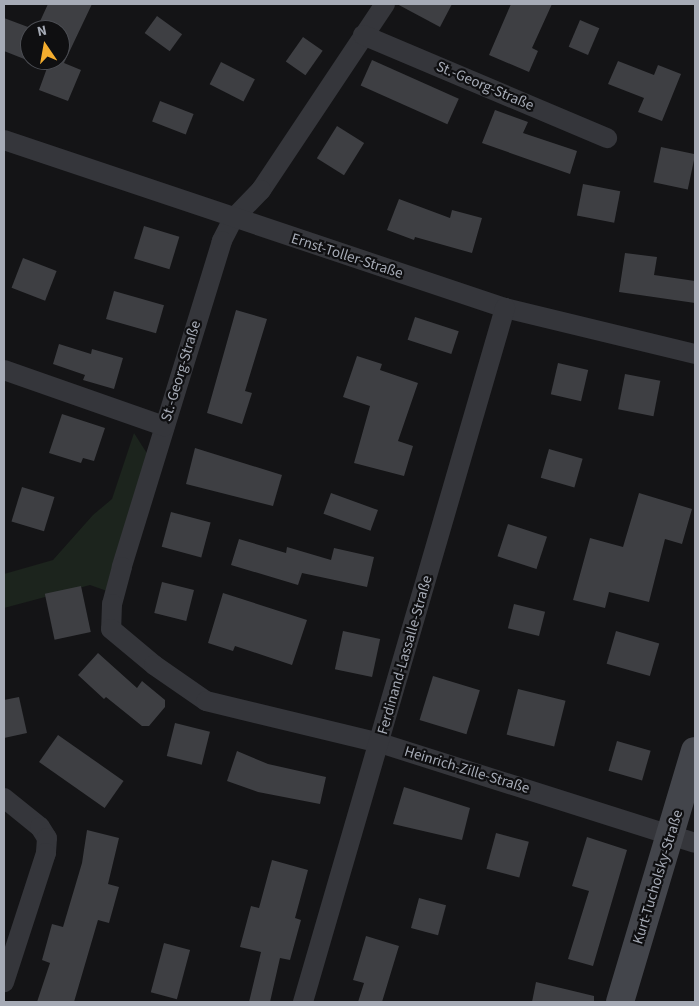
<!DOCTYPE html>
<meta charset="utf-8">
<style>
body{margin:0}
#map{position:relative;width:699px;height:1006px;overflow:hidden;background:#141416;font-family:"Source Sans 3",sans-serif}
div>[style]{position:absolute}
.green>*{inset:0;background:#1c241d}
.building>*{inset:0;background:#3e3f43;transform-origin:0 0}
.minor>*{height:20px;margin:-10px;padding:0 10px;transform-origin:10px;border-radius:10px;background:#35363b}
.secondary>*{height:28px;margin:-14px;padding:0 14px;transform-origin:14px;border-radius:14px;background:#43454b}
span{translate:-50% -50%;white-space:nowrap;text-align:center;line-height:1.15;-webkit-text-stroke:4.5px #0f0f11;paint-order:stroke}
.street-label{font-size:15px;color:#a6abb6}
.frame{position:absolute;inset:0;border:5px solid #a6abb6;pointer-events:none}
.north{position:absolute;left:20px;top:20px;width:50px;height:50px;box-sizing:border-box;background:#0f0f11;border:1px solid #4b4d53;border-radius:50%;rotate:348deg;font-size:14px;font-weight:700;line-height:20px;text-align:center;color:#a6abb6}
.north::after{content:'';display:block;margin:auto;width:18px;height:22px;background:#f4ad2e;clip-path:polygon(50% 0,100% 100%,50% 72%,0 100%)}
</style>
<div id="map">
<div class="green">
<div style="clip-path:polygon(134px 433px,148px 455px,107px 591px,90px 585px,4px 608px,4px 574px,53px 560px,93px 515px,112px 499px)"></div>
</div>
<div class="building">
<div style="clip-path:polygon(48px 4px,92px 4px,64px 63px,81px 70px,68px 101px,39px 90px,47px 68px,4px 51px,4px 18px,36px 30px,30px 30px,30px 60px,60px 60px,60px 30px,36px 30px)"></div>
<div style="clip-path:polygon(397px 4px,452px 4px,440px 27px)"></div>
<div style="clip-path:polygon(511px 4px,552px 4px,532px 48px,538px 51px,529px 72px,489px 55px)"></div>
<div style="left:157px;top:16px;width:31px;height:21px;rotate:36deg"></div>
<div style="left:580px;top:20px;width:21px;height:29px;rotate:23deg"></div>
<div style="left:303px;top:37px;width:24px;height:30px;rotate:35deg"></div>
<div style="left:372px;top:60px;width:95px;height:28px;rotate:24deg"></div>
<div style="clip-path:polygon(618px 61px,654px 75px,658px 65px,681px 74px,662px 121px,638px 112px,644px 98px,608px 84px)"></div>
<div style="left:221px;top:62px;width:38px;height:25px;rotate:27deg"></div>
<div style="left:160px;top:101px;width:36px;height:22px;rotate:21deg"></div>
<div style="clip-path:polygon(495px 110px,528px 122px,523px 133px,577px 151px,570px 174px,482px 143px)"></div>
<div style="left:337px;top:126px;width:32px;height:38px;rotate:32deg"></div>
<div style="left:661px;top:147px;width:35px;height:36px;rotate:12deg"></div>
<div style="left:583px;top:184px;width:38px;height:32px;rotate:11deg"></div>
<div style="clip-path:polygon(399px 199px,450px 218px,452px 210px,482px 218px,472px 253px,415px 237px,414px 240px,387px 230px)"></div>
<div style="left:144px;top:226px;width:37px;height:34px;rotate:17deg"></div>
<div style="clip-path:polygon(625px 253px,657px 257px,654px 275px,695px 281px,695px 303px,619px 292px)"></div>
<div style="left:23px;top:258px;width:36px;height:32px;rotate:21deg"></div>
<div style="left:114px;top:291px;width:52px;height:29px;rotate:16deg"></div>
<div style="clip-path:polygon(236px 310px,267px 319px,245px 391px,252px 393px,242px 424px,207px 413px)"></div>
<div style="left:415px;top:317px;width:46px;height:24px;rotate:18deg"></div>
<div style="clip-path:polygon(59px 344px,91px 354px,92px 349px,123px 358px,114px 389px,83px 380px,85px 375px,53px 364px)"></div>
<div style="clip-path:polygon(357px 356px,382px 364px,380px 370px,418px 383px,398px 441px,413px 446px,404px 476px,354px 463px,370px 406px,343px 397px)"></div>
<div style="left:558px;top:363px;width:31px;height:32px;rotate:13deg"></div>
<div style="left:625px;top:374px;width:36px;height:36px;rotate:11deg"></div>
<div style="clip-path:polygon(62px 414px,105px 428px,94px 461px,83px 458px,81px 463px,49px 453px)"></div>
<div style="clip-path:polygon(195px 448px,282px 475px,273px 506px,186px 484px)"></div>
<div style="left:549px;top:449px;width:35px;height:30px;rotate:16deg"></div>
<div style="left:22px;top:487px;width:34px;height:36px;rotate:17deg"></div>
<div style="left:331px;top:493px;width:50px;height:22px;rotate:20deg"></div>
<div style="clip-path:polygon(639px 493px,692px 509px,682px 544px,665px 539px,649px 602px,609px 592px,605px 608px,573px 600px,590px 538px,623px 547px)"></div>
<div style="left:171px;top:512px;width:41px;height:36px;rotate:15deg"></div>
<div style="left:508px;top:524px;width:41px;height:34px;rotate:18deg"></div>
<div style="clip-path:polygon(239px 539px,286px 553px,287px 547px,331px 560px,334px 548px,374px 557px,367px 587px,302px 573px,298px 585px,231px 565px)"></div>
<div style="left:162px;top:582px;width:33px;height:32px;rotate:14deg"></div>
<div style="left:81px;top:586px;width:47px;height:37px;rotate:78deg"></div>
<div style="clip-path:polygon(223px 593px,307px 620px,292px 665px,235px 646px,233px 651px,208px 643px)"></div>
<div style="left:514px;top:604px;width:32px;height:25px;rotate:14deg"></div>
<div style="left:343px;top:631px;width:38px;height:39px;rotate:12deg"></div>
<div style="left:616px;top:631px;width:45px;height:34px;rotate:16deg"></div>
<div style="clip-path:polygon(98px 653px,137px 688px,142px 681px,165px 700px,165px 707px,149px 726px,142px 726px,106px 697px,104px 699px,78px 675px)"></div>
<div style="left:433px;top:676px;width:49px;height:46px;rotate:17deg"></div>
<div style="left:518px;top:689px;width:49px;height:47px;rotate:14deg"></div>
<div style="clip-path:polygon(19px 697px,27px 733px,4px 738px,4px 700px)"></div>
<div style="left:175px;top:723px;width:36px;height:34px;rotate:14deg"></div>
<div style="left:58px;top:735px;width:80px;height:33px;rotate:35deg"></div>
<div style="left:617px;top:741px;width:35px;height:31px;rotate:16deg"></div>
<div style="clip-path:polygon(237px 751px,268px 764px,326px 777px,320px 804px,258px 792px,227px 781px)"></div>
<div style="clip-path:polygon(404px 787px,470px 808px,462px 840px,393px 824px)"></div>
<div style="clip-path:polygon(87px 830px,119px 838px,108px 884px,119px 887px,109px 923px,98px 920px,74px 1002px,37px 1002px,50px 963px,42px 960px,52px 924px,63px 927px,82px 863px)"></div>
<div style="left:496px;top:833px;width:34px;height:37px;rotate:15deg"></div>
<div style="clip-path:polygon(587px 837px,627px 850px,593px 966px,568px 959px,589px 891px,572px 886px)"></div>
<div style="clip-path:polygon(272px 860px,308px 870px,295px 918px,301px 920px,290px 960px,280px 958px,270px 1002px,249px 1002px,261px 952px,240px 947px,251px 906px,259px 908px)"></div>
<div style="left:419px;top:898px;width:28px;height:31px;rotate:15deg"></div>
<div style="clip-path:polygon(366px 936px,399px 946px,382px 1002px,358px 1002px,364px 983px,353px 980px)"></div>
<div style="left:164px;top:943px;width:27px;height:51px;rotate:15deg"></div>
<div style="clip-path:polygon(536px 982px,594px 996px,594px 1002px,532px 1002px)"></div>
</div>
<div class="minor">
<div style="left:385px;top:4px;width:224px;rotate:123.7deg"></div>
<div style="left:261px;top:190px;width:40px;rotate:134deg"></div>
<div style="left:233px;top:219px;width:25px;rotate:117deg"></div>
<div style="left:222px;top:241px;width:341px;rotate:107.1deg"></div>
<div style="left:122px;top:567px;width:38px;rotate:105deg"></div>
<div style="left:112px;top:604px;width:25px;rotate:92deg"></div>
<div style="left:111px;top:629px;width:56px;rotate:39.9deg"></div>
<div style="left:154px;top:665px;width:63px;rotate:34.7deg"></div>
<div style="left:206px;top:701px;width:179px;rotate:13.6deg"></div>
<div style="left:380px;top:743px;width:330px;rotate:17.6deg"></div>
<div style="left:363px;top:35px;width:265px;rotate:22.9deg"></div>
<div style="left:4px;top:140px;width:528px;rotate:18.54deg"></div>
<div style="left:505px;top:308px;width:195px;rotate:13.6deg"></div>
<div style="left:4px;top:370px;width:170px;rotate:19.3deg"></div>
<div style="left:4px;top:798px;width:46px;rotate:38.9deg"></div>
<div style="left:40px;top:827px;width:13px;rotate:58deg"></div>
<div style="left:47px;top:838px;width:15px;rotate:94deg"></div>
<div style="left:46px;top:853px;width:136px;rotate:108deg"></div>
<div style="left:303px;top:1002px;width:723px;rotate:-73.77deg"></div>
</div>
<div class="secondary">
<div style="left:620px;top:1002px;width:262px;rotate:-73.4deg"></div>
</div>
<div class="street-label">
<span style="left:485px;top:86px;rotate:23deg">St.-Georg-Straße</span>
<span style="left:347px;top:256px;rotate:18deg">Ernst-Toller-Straße</span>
<span style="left:181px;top:371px;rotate:-73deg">St.-Georg-Straße</span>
<span style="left:405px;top:655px;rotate:-74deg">Ferdinand-Lassalle-Straße</span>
<span style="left:467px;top:770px;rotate:17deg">Heinrich-Zille-Straße</span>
<span style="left:658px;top:877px;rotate:-73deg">Kurt-Tucholsky-Straße</span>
</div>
<div class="frame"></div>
<div class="north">N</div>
</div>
